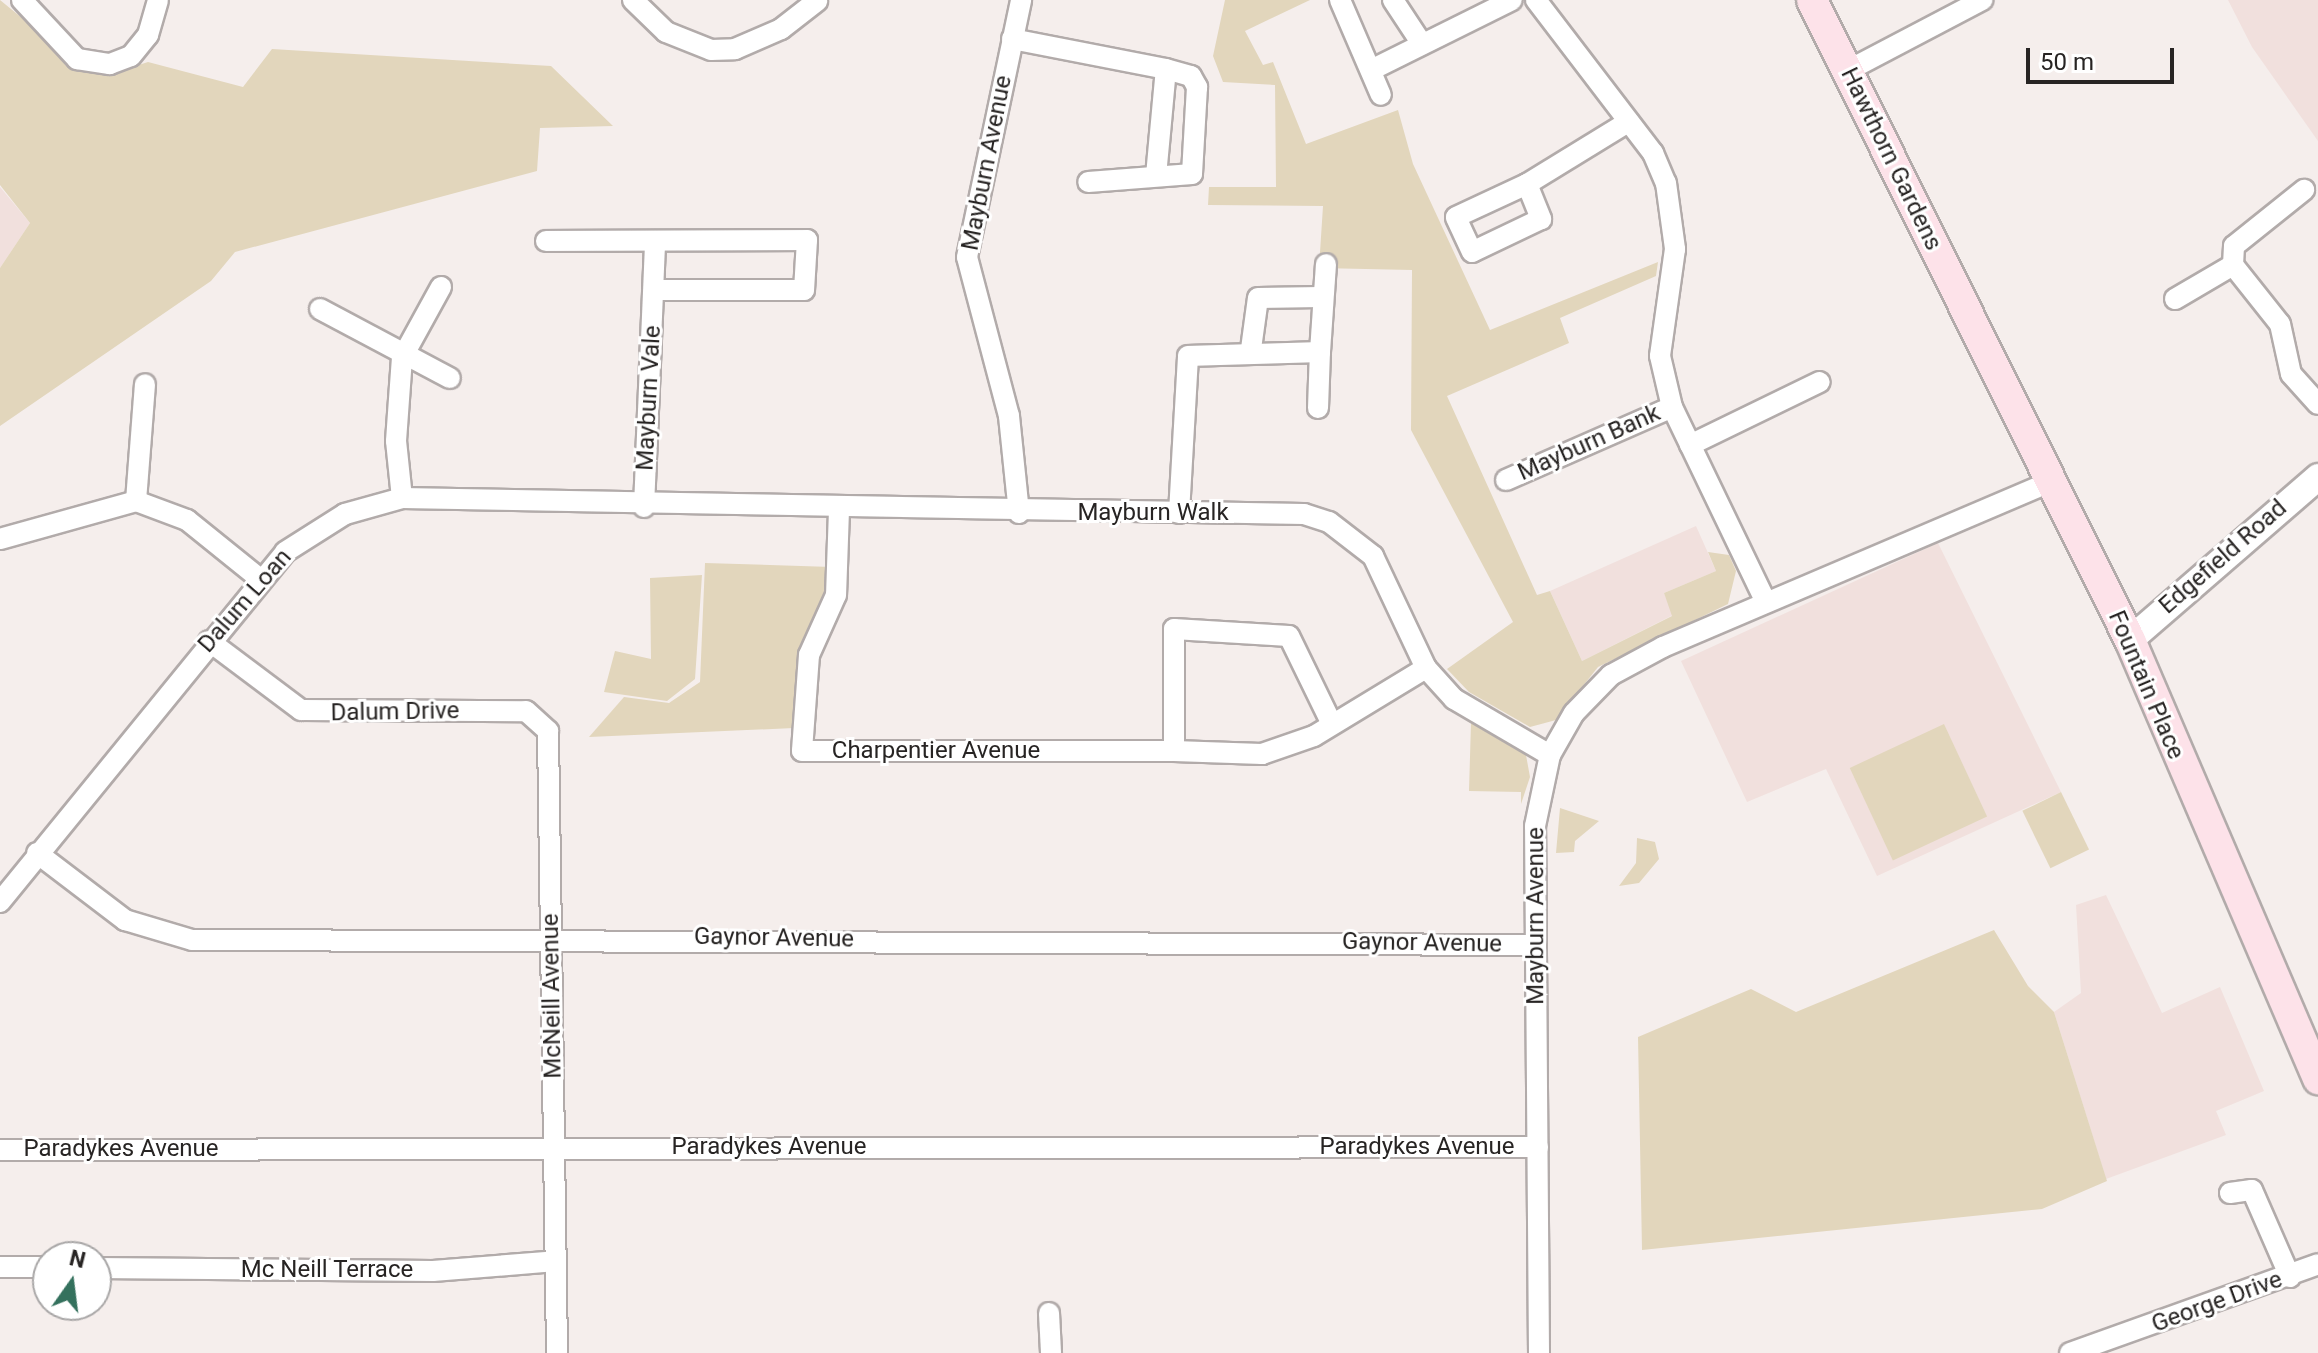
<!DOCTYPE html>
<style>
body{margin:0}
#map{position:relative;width:2318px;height:1353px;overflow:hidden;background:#f5eeec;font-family:Roboto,sans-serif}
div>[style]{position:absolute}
.built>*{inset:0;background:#f1e0dd}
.green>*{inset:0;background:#e2d6bc;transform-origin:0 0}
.roads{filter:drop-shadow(2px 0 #b2abaa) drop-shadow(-2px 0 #b2abaa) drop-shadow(0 2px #b2abaa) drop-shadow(0 -2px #b2abaa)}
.minor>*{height:20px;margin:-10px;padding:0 10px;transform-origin:10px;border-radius:10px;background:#fff}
.tertiary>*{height:26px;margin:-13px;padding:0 13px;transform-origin:13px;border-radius:13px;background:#fff}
.secondary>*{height:30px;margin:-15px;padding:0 15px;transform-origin:15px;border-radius:15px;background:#fde2e9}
span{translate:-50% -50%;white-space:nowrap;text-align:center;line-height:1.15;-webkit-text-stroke:6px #fff;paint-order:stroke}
.street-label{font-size:24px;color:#272423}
.north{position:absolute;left:32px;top:1241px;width:80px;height:80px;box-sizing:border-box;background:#fff;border:2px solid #a9a7a7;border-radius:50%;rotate:14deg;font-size:22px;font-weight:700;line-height:32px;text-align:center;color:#272423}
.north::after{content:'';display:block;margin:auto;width:28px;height:36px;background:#34715d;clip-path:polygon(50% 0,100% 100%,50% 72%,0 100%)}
.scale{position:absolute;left:2026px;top:48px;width:148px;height:36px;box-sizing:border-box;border:4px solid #272423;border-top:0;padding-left:10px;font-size:24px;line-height:28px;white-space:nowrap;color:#272423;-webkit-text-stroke:6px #fff;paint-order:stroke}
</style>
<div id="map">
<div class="built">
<div style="clip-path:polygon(2228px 0,2318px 0,2318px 141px,2252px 47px)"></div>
<div style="clip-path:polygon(0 187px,30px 223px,0 268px)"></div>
<div style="clip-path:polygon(1696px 526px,1716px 571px,1664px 593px,1673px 615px,1582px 661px,1550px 591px)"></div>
<div style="clip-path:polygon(1938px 543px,2061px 792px,1877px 876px,1826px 769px,1747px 802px,1681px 661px)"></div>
<div style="clip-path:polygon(2106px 895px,2162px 1013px,2220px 987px,2264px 1091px,2216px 1111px,2226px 1135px,2106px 1179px,2054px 1012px,2081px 993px,2076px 905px)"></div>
</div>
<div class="green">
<div style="clip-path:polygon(0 0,77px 63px,120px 71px,148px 62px,243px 87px,272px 49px,551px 66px,613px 126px,540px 128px,537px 171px,235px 252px,211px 281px,0 426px,0 268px,30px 223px,0 185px)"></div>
<div style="clip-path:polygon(1225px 0,1310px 0,1245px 31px,1263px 65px,1273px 62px,1306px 144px,1398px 110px,1413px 164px,1490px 330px,1658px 262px,1656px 276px,1560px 318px,1569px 343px,1447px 396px,1537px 595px,1550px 591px,1582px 661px,1672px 616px,1664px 593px,1716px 571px,1708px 552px,1729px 555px,1736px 571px,1728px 604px,1598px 667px,1556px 720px,1530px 727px,1469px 692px,1447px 669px,1513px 622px,1411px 430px,1412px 270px,1319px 268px,1323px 206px,1208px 205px,1209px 187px,1276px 187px,1275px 85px,1223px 82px,1213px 56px)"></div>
<div style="clip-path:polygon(705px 563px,832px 567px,798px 686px,794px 728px,589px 737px,624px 697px,669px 703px,700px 682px)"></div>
<div style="clip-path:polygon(702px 575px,695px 679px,667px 701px,604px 692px,615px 651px,651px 659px,650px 578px)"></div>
<div style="clip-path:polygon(1471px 723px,1526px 755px,1530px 777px,1521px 804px,1521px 792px,1469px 791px)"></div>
<div style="left:1944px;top:724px;width:102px;height:104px;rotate:65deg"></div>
<div style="left:2061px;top:792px;width:64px;height:43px;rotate:64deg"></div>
<div style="clip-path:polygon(1560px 808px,1599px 821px,1575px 841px,1574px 852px,1556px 853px)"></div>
<div style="clip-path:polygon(1637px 838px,1655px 842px,1659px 859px,1639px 883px,1619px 886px,1636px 863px)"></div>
<div style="clip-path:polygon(1994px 930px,2028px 986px,2054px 1012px,2107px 1181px,2042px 1209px,1642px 1250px,1638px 1037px,1751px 989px,1796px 1012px)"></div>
</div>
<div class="roads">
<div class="minor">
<div style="left:22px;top:0;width:81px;rotate:47deg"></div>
<div style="left:77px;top:59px;width:33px;rotate:9deg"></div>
<div style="left:110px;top:64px;width:22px;rotate:-21deg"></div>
<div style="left:131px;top:56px;width:27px;rotate:-51deg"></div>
<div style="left:148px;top:35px;width:36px;rotate:-74deg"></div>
<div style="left:633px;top:0;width:46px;rotate:44.1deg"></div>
<div style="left:666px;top:32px;width:48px;rotate:21.8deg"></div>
<div style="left:711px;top:50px;width:24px;rotate:-2deg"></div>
<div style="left:735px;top:49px;width:50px;rotate:-23.5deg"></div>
<div style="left:781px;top:29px;width:46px;rotate:-37.9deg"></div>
<div style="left:1340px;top:0;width:103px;rotate:66.7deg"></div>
<div style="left:1393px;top:0;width:53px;rotate:56.6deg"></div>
<div style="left:1536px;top:0;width:193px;rotate:52.6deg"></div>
<div style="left:1653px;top:153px;width:33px;rotate:67deg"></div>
<div style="left:1666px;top:183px;width:67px;rotate:82.2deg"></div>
<div style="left:1675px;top:249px;width:108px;rotate:98deg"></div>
<div style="left:1660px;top:356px;width:52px;rotate:76.8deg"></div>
<div style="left:1672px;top:407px;width:216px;rotate:64.3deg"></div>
<div style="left:1012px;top:39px;width:157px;rotate:11deg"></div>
<div style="left:1166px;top:69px;width:26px;rotate:16deg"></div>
<div style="left:1191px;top:76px;width:13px;rotate:61deg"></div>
<div style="left:1197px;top:87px;width:87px;rotate:93.3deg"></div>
<div style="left:1192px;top:174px;width:104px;rotate:175.6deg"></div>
<div style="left:1371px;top:70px;width:157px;rotate:-26.4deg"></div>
<div style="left:1847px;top:71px;width:153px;rotate:-27.7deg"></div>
<div style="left:1156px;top:176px;width:107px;rotate:-84.7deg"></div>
<div style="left:1527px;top:184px;width:38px;rotate:68deg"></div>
<div style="left:1541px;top:219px;width:76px;rotate:154.4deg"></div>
<div style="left:1472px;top:252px;width:38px;rotate:-115deg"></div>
<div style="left:1456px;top:217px;width:78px;rotate:-24.9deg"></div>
<div style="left:1527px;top:184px;width:119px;rotate:-31.5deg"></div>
<div style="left:546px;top:241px;width:261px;rotate:-0.2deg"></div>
<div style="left:807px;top:240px;width:50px;rotate:93.4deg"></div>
<div style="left:804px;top:290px;width:149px;rotate:180deg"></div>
<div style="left:2233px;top:265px;width:75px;rotate:51.5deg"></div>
<div style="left:2280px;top:324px;width:51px;rotate:77.6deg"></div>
<div style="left:2291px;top:374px;width:40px;rotate:48deg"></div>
<div style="left:2175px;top:299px;width:67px;rotate:-30.4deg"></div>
<div style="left:2233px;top:265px;width:19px;rotate:-87deg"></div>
<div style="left:2234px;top:246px;width:90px;rotate:-38.7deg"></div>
<div style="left:320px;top:309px;width:147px;rotate:28deg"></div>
<div style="left:1251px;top:349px;width:51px;rotate:-82.2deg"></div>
<div style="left:1258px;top:298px;width:63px;rotate:-0.9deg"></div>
<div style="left:1318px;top:408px;width:56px;rotate:-88deg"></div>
<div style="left:1690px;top:445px;width:144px;rotate:-25.9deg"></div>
<div style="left:1506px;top:480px;width:181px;rotate:-23.7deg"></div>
<div style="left:402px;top:498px;width:57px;rotate:-96deg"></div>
<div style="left:396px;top:441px;width:83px;rotate:-85.9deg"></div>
<div style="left:402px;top:358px;width:81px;rotate:-61.2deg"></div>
<div style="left:136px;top:501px;width:117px;rotate:-85.6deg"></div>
<div style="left:644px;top:507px;width:266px;rotate:-87.6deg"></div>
<div style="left:839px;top:510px;width:85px;rotate:92deg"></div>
<div style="left:836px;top:595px;width:66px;rotate:114.2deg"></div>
<div style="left:809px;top:655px;width:96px;rotate:94.2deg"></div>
<div style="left:802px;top:751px;width:372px"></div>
<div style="left:1174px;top:751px;width:122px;rotate:-90deg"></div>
<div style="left:1174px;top:629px;width:115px;rotate:3.5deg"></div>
<div style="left:1289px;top:636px;width:96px;rotate:64deg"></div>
<div style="left:1019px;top:513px;width:98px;rotate:-95.9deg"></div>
<div style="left:1009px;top:416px;width:164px;rotate:-104.8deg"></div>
<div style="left:967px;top:257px;width:263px;rotate:-78.1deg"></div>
<div style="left:1179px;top:513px;width:157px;rotate:-86.7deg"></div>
<div style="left:1188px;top:356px;width:132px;rotate:-1.7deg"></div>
<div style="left:1320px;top:352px;width:88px;rotate:-86.1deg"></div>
<div style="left:0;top:539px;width:141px;rotate:-15.6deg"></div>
<div style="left:136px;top:501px;width:54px;rotate:20.4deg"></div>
<div style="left:187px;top:520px;width:94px;rotate:38.9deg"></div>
<div style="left:209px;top:641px;width:115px;rotate:36.9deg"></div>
<div style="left:301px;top:710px;width:225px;rotate:0.3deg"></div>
<div style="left:526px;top:711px;width:30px;rotate:42deg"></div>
<div style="left:548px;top:731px;width:622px;rotate:89.17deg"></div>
<div style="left:1174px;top:751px;width:88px;rotate:2deg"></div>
<div style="left:1262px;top:754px;width:55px;rotate:-19.1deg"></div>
<div style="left:1314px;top:736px;width:131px;rotate:-31.3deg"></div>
<div style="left:37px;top:853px;width:111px;rotate:37.3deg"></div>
<div style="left:125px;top:920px;width:70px;rotate:16.6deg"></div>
<div style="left:192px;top:940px;width:1344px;rotate:0.21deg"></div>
<div style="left:0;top:902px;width:451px;rotate:-50.8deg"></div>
<div style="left:285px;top:552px;width:71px;rotate:-32.3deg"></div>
<div style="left:345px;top:514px;width:59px;rotate:-15.7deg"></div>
<div style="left:402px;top:498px;width:902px;rotate:1.02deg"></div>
<div style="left:1304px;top:514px;width:26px;rotate:18deg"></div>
<div style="left:1329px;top:522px;width:56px;rotate:37.7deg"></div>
<div style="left:1373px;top:556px;width:124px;rotate:64.7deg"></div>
<div style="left:1426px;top:668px;width:42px;rotate:47.9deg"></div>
<div style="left:1454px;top:699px;width:111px;rotate:30.3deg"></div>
<div style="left:0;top:1150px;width:1538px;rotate:-0.11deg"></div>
<div style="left:2230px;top:1193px;width:22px;rotate:-8deg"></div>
<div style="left:2252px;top:1190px;width:95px;rotate:66.4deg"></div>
<div style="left:0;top:1267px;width:48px"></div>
<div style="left:96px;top:1268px;width:337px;rotate:0.5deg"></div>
<div style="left:433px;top:1271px;width:123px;rotate:-4.6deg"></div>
<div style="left:1049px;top:1313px;width:40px;rotate:87.1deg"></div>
<div style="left:1539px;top:1353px;width:527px;rotate:-90.43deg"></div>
<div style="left:1535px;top:826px;width:73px;rotate:-78.1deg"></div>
<div style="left:1550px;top:755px;width:48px;rotate:-60.3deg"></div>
<div style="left:1574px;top:713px;width:53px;rotate:-45.8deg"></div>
<div style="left:1611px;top:675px;width:59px;rotate:-28.3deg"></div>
<div style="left:1663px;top:647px;width:418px;rotate:-23.1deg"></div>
<div style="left:2070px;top:1353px;width:263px;rotate:-19.7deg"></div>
</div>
<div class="tertiary">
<div style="left:2130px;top:640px;width:249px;rotate:-40.9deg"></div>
</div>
<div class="secondary">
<div style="left:1812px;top:0;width:715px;rotate:63.58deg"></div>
<div style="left:2130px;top:640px;width:478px;rotate:66.8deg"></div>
</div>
</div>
<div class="street-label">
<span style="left:1891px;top:159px;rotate:64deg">Hawthorn Gardens</span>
<span style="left:987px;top:163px;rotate:-79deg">Mayburn Avenue</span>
<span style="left:649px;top:398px;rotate:-87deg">Mayburn Vale</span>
<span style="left:1589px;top:443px;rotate:-24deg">Mayburn Bank</span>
<span style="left:1153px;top:513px">Mayburn Walk</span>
<span style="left:2223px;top:557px;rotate:-41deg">Edgefield Road</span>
<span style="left:245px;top:601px;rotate:-49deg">Dalum Loan</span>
<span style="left:2146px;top:685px;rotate:67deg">Fountain Place</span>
<span style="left:395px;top:712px;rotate:-1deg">Dalum Drive</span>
<span style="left:936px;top:751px">Charpentier Avenue</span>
<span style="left:1536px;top:916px;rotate:-90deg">Mayburn Avenue</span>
<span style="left:774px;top:938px;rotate:1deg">Gaynor Avenue</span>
<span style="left:1422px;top:943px;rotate:1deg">Gaynor Avenue</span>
<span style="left:552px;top:996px;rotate:-91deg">McNeill Avenue</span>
<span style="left:769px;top:1147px">Paradykes Avenue</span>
<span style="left:1417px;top:1147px">Paradykes Avenue</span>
<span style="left:121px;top:1149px">Paradykes Avenue</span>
<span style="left:327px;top:1270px">Mc Neill Terrace</span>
<span style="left:2217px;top:1302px;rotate:-20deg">George Drive</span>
</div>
<div class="north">N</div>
<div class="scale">50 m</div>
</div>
